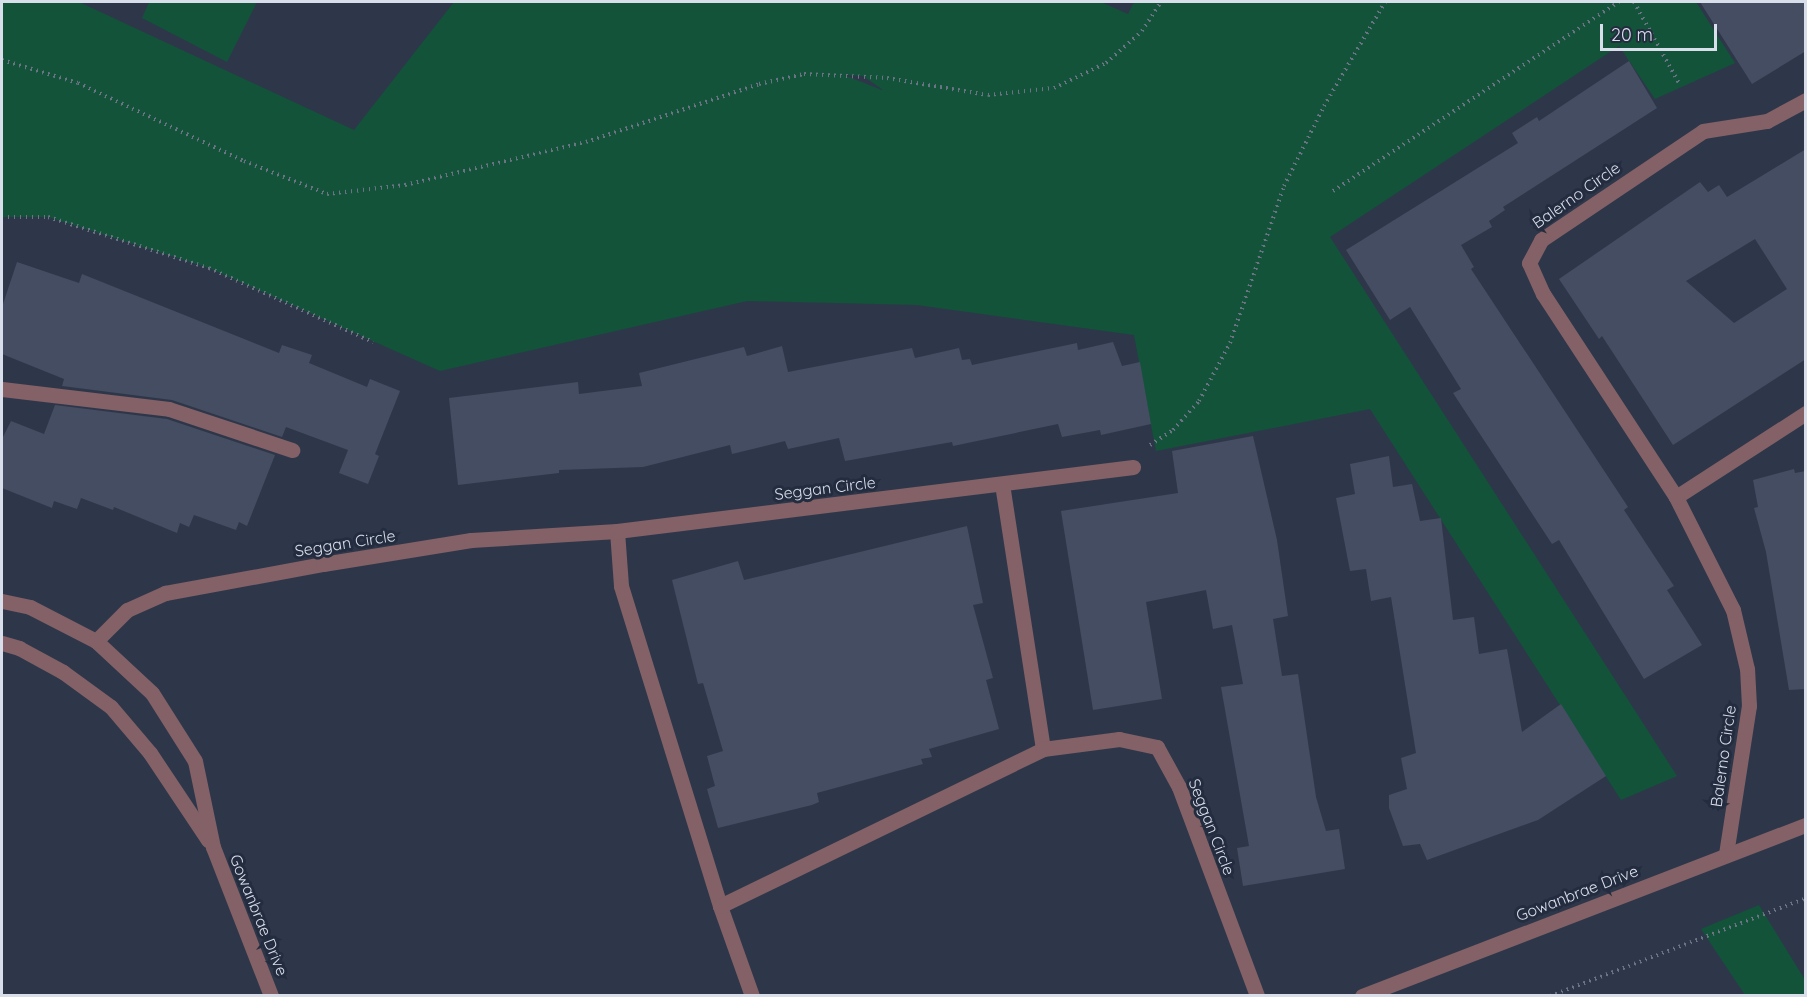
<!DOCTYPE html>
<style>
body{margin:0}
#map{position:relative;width:1807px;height:997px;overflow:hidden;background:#2e374a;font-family:Quicksand,sans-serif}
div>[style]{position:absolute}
.green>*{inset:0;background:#12533a}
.building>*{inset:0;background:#444d61}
.path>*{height:4px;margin-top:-2px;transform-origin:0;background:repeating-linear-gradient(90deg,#6b7384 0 1.5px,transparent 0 6px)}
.service>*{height:15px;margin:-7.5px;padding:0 7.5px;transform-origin:7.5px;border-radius:7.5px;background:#836166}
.minor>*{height:15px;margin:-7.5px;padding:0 7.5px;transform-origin:7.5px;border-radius:7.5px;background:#836166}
span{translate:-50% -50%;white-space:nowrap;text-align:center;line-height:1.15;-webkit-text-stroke:6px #242d3f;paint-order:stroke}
.street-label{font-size:16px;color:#d9deeb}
.frame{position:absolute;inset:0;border:3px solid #d9deeb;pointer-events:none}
.scale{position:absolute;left:1600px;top:24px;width:117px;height:27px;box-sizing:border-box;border:3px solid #d9deeb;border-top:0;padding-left:8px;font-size:18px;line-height:21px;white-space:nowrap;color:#d9deeb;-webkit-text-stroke:4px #242d3f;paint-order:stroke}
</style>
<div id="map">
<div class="green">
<div style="clip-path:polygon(evenodd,2px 2px,79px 2px,354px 130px,454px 2px,1101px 2px,1128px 14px,1134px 2px,1696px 2px,1735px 63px,1655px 99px,1619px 46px,1330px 237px,1677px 776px,1621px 800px,1370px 409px,1156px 451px,1134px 335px,917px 305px,747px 301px,440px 371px,209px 268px,48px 217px,2px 217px,2px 2px,844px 75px,863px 76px,883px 90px,882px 90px,844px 75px)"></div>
<div style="clip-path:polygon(149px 2px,257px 2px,227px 62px,142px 18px)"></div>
<div style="clip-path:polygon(1759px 905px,1805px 980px,1805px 995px,1745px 995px,1701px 929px)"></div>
</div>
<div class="building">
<div style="clip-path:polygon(1700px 2px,1806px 2px,1806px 51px,1752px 84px)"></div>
<div style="clip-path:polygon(1629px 61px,1657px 108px,1503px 207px,1505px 210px,1489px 221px,1492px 227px,1461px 245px,1474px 267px,1471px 269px,1628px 507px,1624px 510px,1674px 586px,1667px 590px,1702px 645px,1644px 679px,1559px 540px,1552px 544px,1453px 393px,1461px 389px,1410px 307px,1390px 320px,1346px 250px,1518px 143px,1512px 133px,1537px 117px,1539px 121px)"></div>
<div style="clip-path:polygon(evenodd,1806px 149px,1806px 359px,1673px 445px,1602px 336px,1599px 339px,1559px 279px,1700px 182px,1708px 192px,1719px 185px,1727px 197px,1806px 149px,1755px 239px,1787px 289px,1734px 323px,1686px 281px,1755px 239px)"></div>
<div style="clip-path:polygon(17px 262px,79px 283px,82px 274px,279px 353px,282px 345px,312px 355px,309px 363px,367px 387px,370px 379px,400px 391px,375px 454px,379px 456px,368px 484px,339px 473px,348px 450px,286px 427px,282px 437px,172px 400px,62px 386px,64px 379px,2px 354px,2px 307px)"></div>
<div style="clip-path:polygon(1113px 342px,1122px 366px,1140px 362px,1151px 424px,1101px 435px,1100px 430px,1062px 437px,1058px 424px,953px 446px,952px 442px,845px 461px,839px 438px,788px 449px,785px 441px,732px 454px,730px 445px,643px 467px,559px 470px,559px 473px,458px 485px,449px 398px,578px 382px,579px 394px,642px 386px,639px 373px,744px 347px,747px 356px,782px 346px,788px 372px,912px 348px,915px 358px,959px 348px,962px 360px,970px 359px,972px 365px,1077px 343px,1078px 350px)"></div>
<div style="clip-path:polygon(55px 405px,167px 419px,275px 455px,247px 526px,239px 522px,236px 530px,194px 515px,189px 527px,180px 523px,177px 533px,114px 507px,113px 510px,81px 498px,77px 509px,54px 501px,52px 508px,2px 488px,2px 439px,11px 421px,44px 434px)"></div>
<div style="clip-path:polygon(1253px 436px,1277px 540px,1288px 616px,1273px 619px,1282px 676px,1298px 674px,1316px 797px,1326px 831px,1339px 829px,1345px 869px,1243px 886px,1237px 848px,1249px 846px,1221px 687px,1243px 684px,1232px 625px,1213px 629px,1206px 590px,1146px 602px,1162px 699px,1093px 710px,1061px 511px,1178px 493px,1172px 451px)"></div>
<div style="clip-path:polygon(1389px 456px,1393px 487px,1412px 484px,1420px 521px,1441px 518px,1453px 620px,1474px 617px,1479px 654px,1507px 649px,1522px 732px,1561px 704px,1606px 776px,1538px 820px,1427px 860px,1420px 844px,1403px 846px,1389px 808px,1389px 795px,1407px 789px,1401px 758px,1416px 753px,1391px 597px,1371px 601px,1366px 569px,1350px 571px,1336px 498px,1355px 494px,1350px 464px)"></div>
<div style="clip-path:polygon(1794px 469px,1795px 473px,1806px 471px,1806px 689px,1789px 690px,1766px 552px,1754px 508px,1758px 507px,1753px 480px)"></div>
<div style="clip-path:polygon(967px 526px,983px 603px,973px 605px,993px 678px,986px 680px,999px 729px,929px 749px,932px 757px,921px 759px,923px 764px,817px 793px,819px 802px,812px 805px,718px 828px,707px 789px,715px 786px,707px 756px,723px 751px,703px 683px,698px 684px,672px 580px,738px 561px,744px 580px)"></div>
</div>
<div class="path">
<div style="left:1634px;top:2px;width:95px;rotate:61deg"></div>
<div style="left:2px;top:60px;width:79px;rotate:16.8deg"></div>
<div style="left:78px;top:83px;width:183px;rotate:25.2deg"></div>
<div style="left:244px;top:161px;width:89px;rotate:21.7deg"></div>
<div style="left:327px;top:194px;width:79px;rotate:-6.6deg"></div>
<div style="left:405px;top:185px;width:186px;rotate:-13.4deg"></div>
<div style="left:586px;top:142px;width:182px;rotate:-18.5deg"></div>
<div style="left:759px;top:84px;width:46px;rotate:-12.5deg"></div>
<div style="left:804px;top:74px;width:83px;rotate:2.8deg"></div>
<div style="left:887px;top:78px;width:102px;rotate:9.6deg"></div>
<div style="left:988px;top:95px;width:66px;rotate:-6.1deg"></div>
<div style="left:1054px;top:88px;width:58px;rotate:-25.7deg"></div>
<div style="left:1106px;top:63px;width:48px;rotate:-41.6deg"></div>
<div style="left:1142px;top:31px;width:35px;rotate:-57deg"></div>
<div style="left:1333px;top:191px;width:343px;rotate:-33.5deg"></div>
<div style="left:2px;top:217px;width:46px"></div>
<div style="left:48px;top:217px;width:169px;rotate:17.6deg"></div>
<div style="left:209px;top:268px;width:180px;rotate:24.3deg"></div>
<div style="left:1150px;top:445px;width:27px;rotate:-33deg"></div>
<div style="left:1173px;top:430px;width:39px;rotate:-48deg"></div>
<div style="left:1199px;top:401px;width:66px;rotate:-61.9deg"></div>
<div style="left:1230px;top:343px;width:166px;rotate:-71deg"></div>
<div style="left:1284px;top:186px;width:89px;rotate:-63.4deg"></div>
<div style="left:1324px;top:106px;width:121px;rotate:-59.6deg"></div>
<div style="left:1550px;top:996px;width:274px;rotate:-20.9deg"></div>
</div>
<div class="service">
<div style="left:2px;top:389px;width:168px;rotate:6.8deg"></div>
<div style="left:169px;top:409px;width:130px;rotate:18.4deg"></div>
</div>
<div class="minor">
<div style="left:1002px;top:484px;width:268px;rotate:81.2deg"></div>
<div style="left:1676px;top:497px;width:155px;rotate:-32.9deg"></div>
<div style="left:617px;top:531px;width:55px;rotate:85.8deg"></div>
<div style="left:621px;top:586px;width:335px;rotate:72.8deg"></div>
<div style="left:720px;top:906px;width:96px;rotate:70.4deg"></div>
<div style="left:2px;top:601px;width:29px;rotate:12deg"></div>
<div style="left:30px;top:607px;width:74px;rotate:27.3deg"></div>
<div style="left:96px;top:641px;width:76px;rotate:42.9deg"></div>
<div style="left:152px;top:693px;width:80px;rotate:57.7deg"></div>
<div style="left:195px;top:761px;width:88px;rotate:78.2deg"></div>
<div style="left:213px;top:847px;width:160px;rotate:68.7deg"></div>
<div style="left:96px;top:641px;width:44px;rotate:-45deg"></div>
<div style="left:127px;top:610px;width:42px;rotate:-24.1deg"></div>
<div style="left:165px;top:593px;width:161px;rotate:-10.4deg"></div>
<div style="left:323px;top:564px;width:150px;rotate:-9.2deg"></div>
<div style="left:471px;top:540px;width:146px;rotate:-3.5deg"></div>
<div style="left:617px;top:531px;width:520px;rotate:-7.07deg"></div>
<div style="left:2px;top:643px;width:18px;rotate:16deg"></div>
<div style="left:19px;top:648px;width:50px;rotate:28.6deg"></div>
<div style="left:63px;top:672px;width:59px;rotate:36.1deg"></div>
<div style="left:111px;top:707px;width:60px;rotate:49.7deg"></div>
<div style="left:150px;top:753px;width:105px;rotate:56.3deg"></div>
<div style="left:1726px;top:854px;width:150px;rotate:-81.2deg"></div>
<div style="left:1749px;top:706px;width:37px;rotate:-93deg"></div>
<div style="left:1747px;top:669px;width:61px;rotate:-103.3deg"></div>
<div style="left:1733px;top:610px;width:127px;rotate:-116.8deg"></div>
<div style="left:1676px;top:497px;width:243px;rotate:-123.2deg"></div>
<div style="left:1543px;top:294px;width:34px;rotate:-114deg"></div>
<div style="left:1529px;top:263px;width:26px;rotate:-62deg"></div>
<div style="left:1541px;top:240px;width:195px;rotate:-33.9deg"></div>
<div style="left:1703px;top:131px;width:65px;rotate:-8.9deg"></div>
<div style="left:1767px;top:121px;width:44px;rotate:-28.3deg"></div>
<div style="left:720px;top:906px;width:359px;rotate:-25.9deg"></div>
<div style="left:1043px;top:749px;width:77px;rotate:-7.5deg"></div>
<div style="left:1119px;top:739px;width:39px;rotate:12deg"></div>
<div style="left:1157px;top:747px;width:46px;rotate:61.2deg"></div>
<div style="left:1179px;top:787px;width:223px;rotate:69.5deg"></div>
<div style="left:1362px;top:996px;width:476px;rotate:-21.1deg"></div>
</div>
<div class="street-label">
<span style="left:1576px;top:195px;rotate:-35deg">Balerno Circle</span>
<span style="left:825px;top:488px;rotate:-7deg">Seggan Circle</span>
<span style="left:345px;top:543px;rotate:-9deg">Seggan Circle</span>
<span style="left:1723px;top:756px;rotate:-82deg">Balerno Circle</span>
<span style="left:1212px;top:827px;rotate:69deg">Seggan Circle</span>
<span style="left:1577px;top:893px;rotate:-21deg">Gowanbrae Drive</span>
<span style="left:259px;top:915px;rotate:68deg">Gowanbrae Drive</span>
</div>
<div class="frame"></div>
<div class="scale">20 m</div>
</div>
